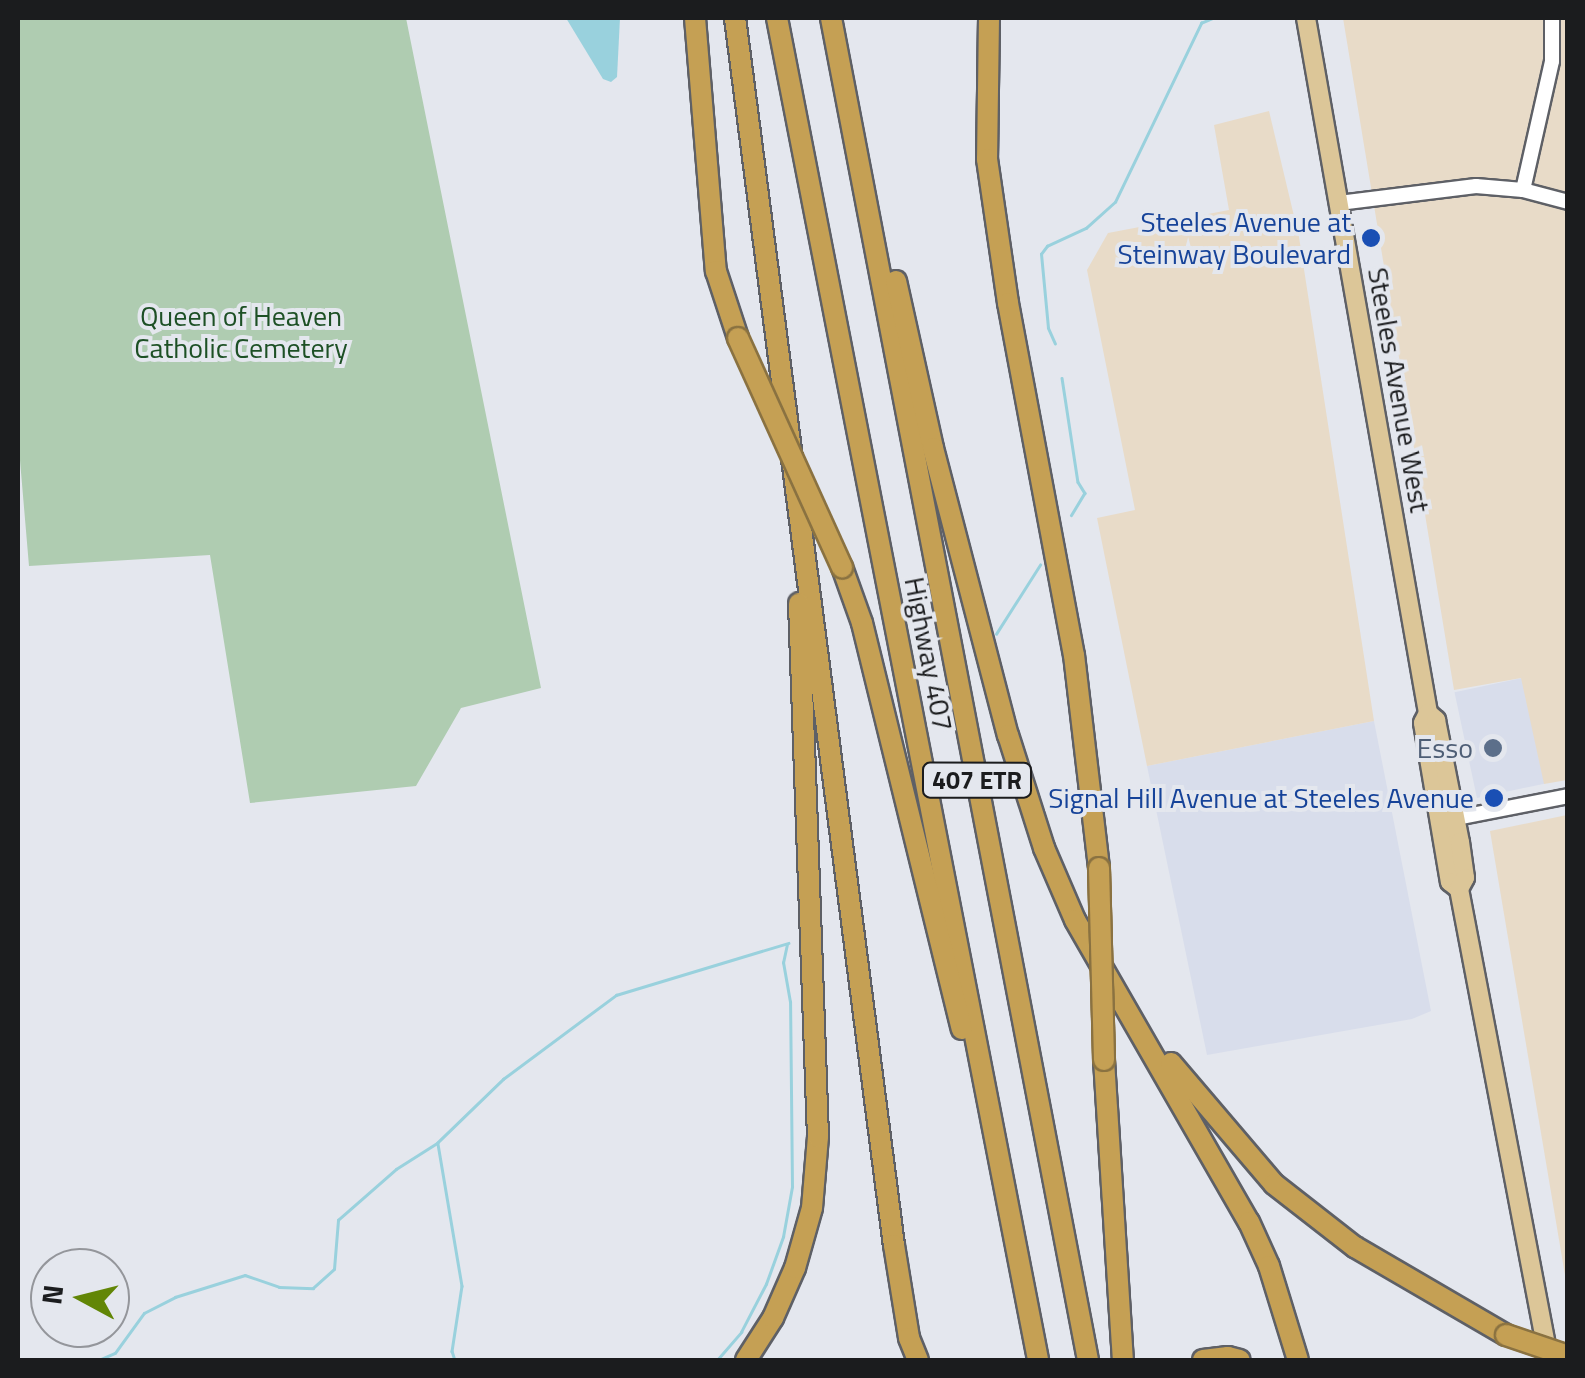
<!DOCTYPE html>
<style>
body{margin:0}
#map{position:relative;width:1585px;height:1378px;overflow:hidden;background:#e4e7ee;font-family:"Titillium Web",sans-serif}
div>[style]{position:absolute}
.built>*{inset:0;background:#d8ddeb;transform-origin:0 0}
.industrial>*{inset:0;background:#e8dbc8}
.green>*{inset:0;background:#afccb1}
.water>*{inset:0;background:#99d1dd}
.stream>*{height:2.5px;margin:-1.25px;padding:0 1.25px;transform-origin:1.25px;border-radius:1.25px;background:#99d1dd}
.roads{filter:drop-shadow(2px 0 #5e6066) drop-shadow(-2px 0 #5e6066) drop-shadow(0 2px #5e6066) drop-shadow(0 -2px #5e6066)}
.minor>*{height:14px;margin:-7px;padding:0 7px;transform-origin:7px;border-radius:7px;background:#fff}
.major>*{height:18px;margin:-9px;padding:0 9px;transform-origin:9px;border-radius:9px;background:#dcc698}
.highway>*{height:20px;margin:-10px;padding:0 10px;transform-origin:10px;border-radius:10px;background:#c5a054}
.bridges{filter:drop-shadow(2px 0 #8a7241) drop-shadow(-2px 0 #8a7241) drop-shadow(0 2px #8a7241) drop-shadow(0 -2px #8a7241)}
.highway-bridge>*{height:20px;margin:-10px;padding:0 10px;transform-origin:10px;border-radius:10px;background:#c5a054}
.dots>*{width:28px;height:28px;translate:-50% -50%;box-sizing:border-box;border:5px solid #e4e7ee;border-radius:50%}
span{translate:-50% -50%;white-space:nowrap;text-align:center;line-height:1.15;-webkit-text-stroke:8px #e4e7ee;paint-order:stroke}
.shield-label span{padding:2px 8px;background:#e4e7ee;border:2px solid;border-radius:8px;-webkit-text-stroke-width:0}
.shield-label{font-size:25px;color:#1b1c1e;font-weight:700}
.transit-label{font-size:28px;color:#164399}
.right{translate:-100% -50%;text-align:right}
.park-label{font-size:28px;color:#1d5025}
.street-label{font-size:28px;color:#1b1c1e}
.service-label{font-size:28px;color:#4e5e75}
.frame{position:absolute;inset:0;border:20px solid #1b1c1e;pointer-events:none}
.north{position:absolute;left:30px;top:1248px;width:100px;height:100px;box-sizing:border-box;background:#e4e7ee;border:2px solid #94969b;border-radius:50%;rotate:277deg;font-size:28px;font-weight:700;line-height:40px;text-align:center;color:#1b1c1e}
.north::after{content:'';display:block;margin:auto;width:35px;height:45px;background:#628606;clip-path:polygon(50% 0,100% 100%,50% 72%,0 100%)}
</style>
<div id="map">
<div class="built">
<div style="left:1522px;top:678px;width:108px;height:69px;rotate:78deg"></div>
<div style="clip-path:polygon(1374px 721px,1431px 1011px,1412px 1019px,1207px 1055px,1147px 766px)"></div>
</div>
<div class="industrial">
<div style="clip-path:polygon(1343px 18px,1567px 18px,1567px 780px,1544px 784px,1521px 678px,1454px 690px)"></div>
<div style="clip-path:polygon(1269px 111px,1299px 237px,1374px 721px,1147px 766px,1097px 518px,1135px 510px,1087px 270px,1108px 233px,1229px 210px,1214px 125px)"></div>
<div style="clip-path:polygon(1567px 815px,1568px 815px,1567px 1287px,1490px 831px)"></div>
</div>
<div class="green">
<div style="clip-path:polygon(18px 18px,406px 18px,541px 688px,461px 708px,416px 786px,250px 803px,210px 555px,29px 566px,18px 437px)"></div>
</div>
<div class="water">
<div style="clip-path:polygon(566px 18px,620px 18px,617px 77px,611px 82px,603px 79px)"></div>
</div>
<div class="stream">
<div style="left:1055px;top:344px;width:17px;rotate:-114deg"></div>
<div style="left:1048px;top:328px;width:74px;rotate:-95.4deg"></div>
<div style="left:1041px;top:254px;width:10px;rotate:-53deg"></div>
<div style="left:1047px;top:246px;width:43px;rotate:-24.8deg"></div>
<div style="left:1086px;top:228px;width:39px;rotate:-42deg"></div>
<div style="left:1115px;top:202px;width:199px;rotate:-64.3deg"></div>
<div style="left:1201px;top:23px;width:13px;rotate:-23deg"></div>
<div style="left:1062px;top:378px;width:105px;rotate:81.3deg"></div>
<div style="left:1078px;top:482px;width:13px;rotate:58deg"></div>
<div style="left:1085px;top:493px;width:26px;rotate:121deg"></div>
<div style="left:996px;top:634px;width:82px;rotate:-57.5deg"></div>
<div style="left:438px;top:1144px;width:144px;rotate:80.4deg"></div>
<div style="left:462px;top:1286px;width:66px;rotate:98.7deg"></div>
<div style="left:452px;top:1351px;width:9px;rotate:72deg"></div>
<div style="left:99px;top:1360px;width:17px;rotate:-24deg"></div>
<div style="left:115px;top:1353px;width:49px;rotate:-54.1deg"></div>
<div style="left:144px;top:1313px;width:35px;rotate:-27deg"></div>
<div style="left:175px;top:1297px;width:73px;rotate:-17.4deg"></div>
<div style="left:245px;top:1275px;width:36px;rotate:19deg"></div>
<div style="left:279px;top:1287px;width:34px;rotate:2deg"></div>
<div style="left:313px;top:1288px;width:28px;rotate:-42deg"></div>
<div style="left:334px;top:1269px;width:49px;rotate:-85.3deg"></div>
<div style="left:338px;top:1220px;width:77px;rotate:-41.3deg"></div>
<div style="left:396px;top:1169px;width:49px;rotate:-32.4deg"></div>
<div style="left:437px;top:1143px;width:92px;rotate:-44.1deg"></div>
<div style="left:503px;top:1079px;width:141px;rotate:-36.6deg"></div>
<div style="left:616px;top:995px;width:180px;rotate:-16.8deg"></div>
<div style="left:717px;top:1360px;width:37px;rotate:-49deg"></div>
<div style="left:741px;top:1332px;width:54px;rotate:-62.5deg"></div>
<div style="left:766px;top:1284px;width:50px;rotate:-70.1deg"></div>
<div style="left:783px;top:1237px;width:51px;rotate:-79.8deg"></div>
<div style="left:792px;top:1187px;width:185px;rotate:-90.6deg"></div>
<div style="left:790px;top:1002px;width:40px;rotate:-100deg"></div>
<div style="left:783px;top:963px;width:19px;rotate:-78deg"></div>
</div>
<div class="roads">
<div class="minor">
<div style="left:1523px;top:190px;width:132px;rotate:-77.3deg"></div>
<div style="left:1552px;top:61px;width:43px;rotate:-90deg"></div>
<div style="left:1339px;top:203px;width:138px;rotate:-7.1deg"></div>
<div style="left:1476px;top:186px;width:47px;rotate:4.9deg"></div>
<div style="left:1523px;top:190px;width:47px;rotate:14.9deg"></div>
<div style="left:1446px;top:820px;width:124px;rotate:-11.1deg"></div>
</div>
<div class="major">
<div style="left:1306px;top:18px;width:706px;rotate:80.04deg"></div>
<div style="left:1428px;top:713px;width:11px;rotate:117deg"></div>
<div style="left:1423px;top:723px;width:161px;rotate:80.4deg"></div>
<div style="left:1450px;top:882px;width:11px;rotate:38deg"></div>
<div style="left:1459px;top:889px;width:480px;rotate:79.2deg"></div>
<div style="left:1428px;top:713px;width:11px;rotate:41deg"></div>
<div style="left:1436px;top:720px;width:124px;rotate:78.9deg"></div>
<div style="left:1460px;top:842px;width:36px;rotate:82deg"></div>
<div style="left:1465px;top:878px;width:13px;rotate:119deg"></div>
</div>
<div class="highway">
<div style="left:695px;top:18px;width:254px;rotate:85.3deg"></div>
<div style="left:716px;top:271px;width:71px;rotate:71.8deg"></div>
<div style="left:735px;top:18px;width:1237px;rotate:82.62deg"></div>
<div style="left:894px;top:1245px;width:94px;rotate:80.8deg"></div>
<div style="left:909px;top:1338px;width:24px;rotate:68deg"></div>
<div style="left:777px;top:18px;width:1367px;rotate:78.99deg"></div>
<div style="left:831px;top:18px;width:1366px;rotate:79.16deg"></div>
<div style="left:989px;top:18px;width:141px;rotate:90.8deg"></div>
<div style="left:987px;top:159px;width:146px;rotate:81.7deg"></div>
<div style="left:1008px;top:303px;width:358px;rotate:79.4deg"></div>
<div style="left:1074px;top:655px;width:214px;rotate:83.3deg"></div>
<div style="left:896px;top:281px;width:171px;rotate:77.5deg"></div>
<div style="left:933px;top:448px;width:297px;rotate:75.4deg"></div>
<div style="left:1008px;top:735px;width:119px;rotate:72.3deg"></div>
<div style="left:1044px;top:848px;width:78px;rotate:66.7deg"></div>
<div style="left:1075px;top:920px;width:349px;rotate:60.1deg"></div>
<div style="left:1249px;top:1222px;width:48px;rotate:65.6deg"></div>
<div style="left:1269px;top:1266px;width:98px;rotate:72.9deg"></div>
<div style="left:842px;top:567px;width:59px;rotate:70.3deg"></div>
<div style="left:862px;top:623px;width:418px;rotate:76.2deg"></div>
<div style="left:1104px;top:1060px;width:301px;rotate:86.4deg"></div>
<div style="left:1171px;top:1063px;width:159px;rotate:49.6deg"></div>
<div style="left:1274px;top:1184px;width:103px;rotate:37.9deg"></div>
<div style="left:1355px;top:1247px;width:175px;rotate:30.2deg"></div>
<div style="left:746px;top:1360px;width:50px;rotate:-57.3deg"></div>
<div style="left:773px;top:1318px;width:55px;rotate:-66.3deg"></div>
<div style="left:795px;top:1268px;width:62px;rotate:-74.2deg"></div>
<div style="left:812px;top:1208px;width:71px;rotate:-85.2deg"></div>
<div style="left:818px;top:1137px;width:534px;rotate:-92.04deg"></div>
<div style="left:1203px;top:1360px;width:25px;rotate:-7deg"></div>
<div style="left:1228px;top:1357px;width:12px;rotate:14deg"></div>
</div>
</div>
<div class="bridges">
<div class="highway-bridge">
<div style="left:738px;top:338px;width:252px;rotate:65.6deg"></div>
<div style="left:1099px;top:868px;width:192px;rotate:88.5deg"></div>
<div style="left:1506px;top:1335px;width:65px;rotate:18.7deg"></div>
</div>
</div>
<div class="dots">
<div style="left:1371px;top:238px;background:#1a4fb4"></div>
<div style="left:1493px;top:748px;background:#5c6f8a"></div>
<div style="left:1494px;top:798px;background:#1a4fb4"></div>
</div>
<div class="shield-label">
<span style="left:977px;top:780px">407 ETR</span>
</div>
<div class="transit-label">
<span class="right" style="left:1351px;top:238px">Steeles Avenue at<br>Steinway Boulevard</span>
<span class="right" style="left:1474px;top:798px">Signal Hill Avenue at Steeles Avenue</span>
</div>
<div class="park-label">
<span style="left:241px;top:332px">Queen of Heaven<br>Catholic Cemetery</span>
</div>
<div class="street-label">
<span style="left:1399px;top:390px;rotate:80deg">Steeles Avenue West</span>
<span style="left:929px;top:654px;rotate:79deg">Highway 407</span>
</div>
<div class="service-label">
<span class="right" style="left:1473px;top:748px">Esso</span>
</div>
<div class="frame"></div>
<div class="north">N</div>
</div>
